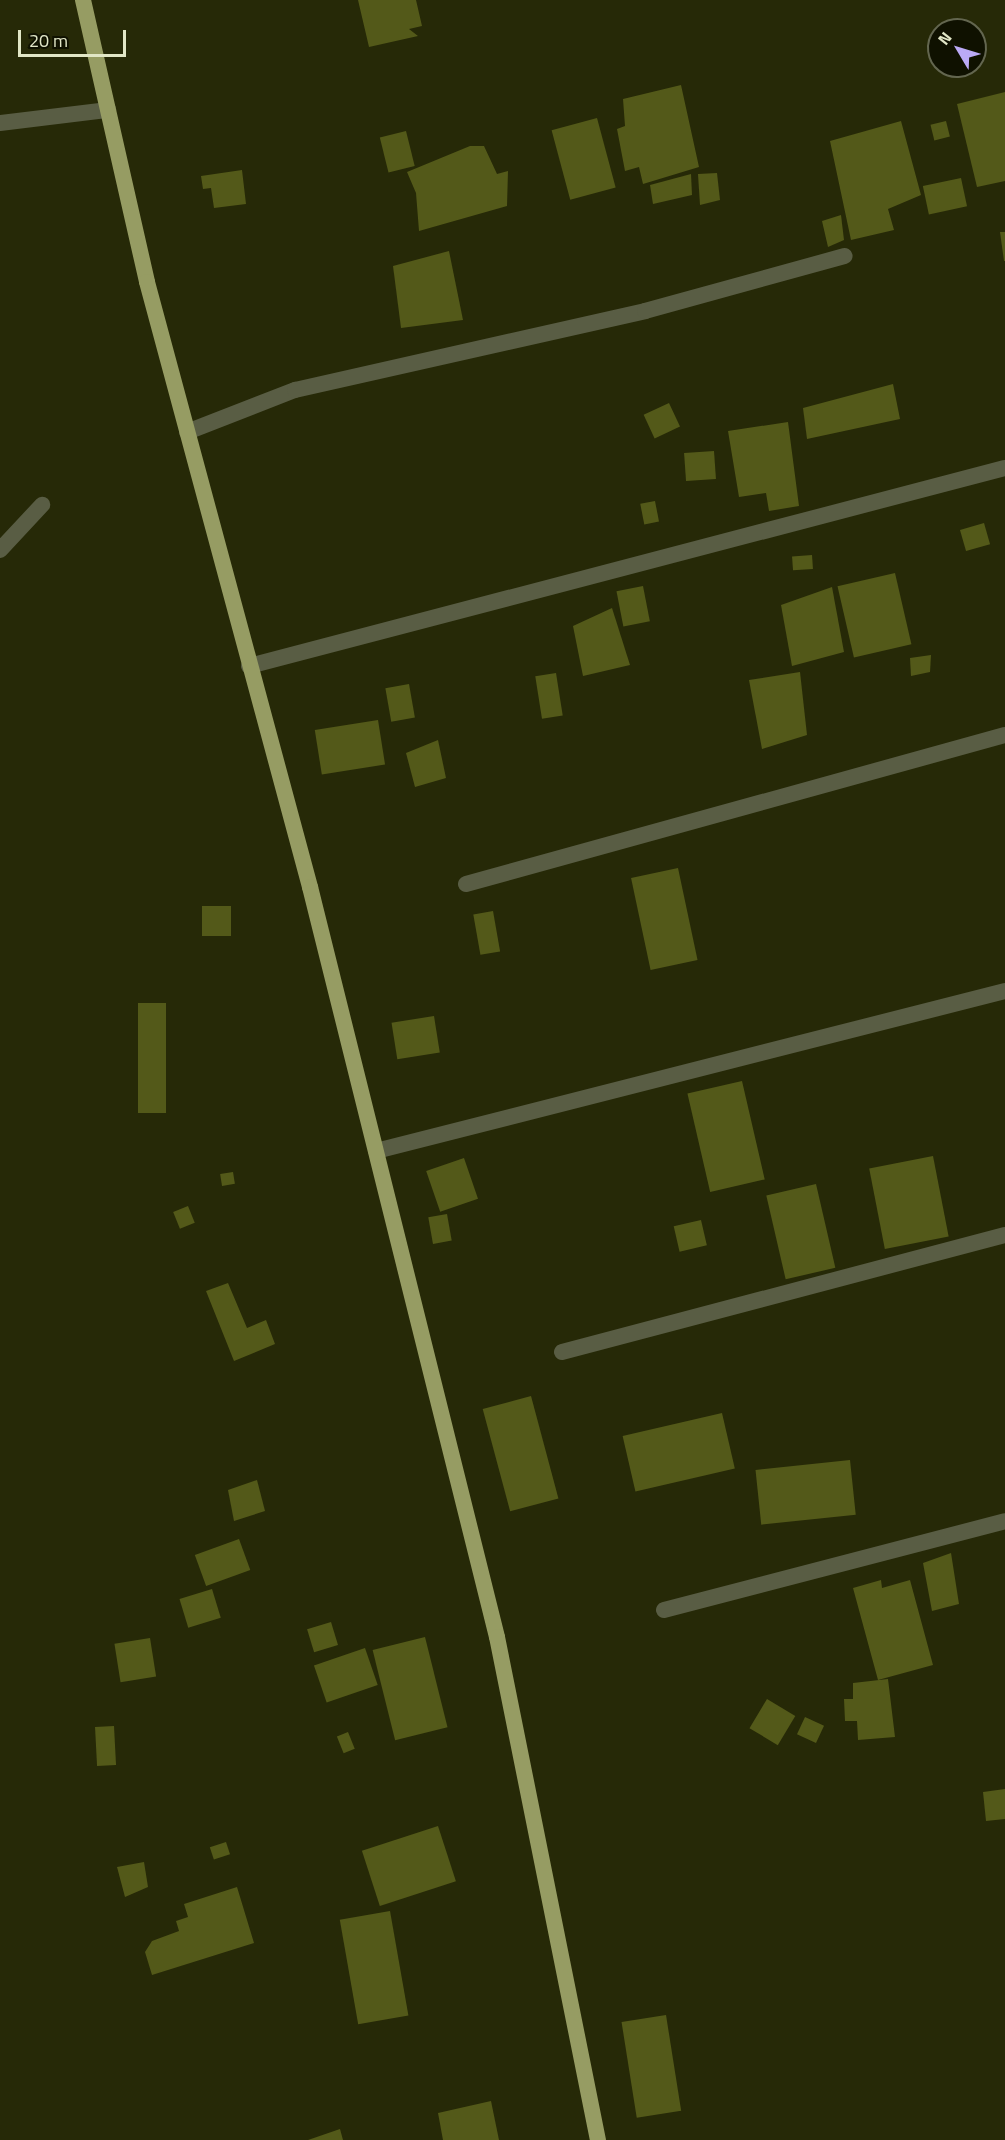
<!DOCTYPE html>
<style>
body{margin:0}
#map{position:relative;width:1005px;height:2140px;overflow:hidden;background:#262907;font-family:"Titillium Web",sans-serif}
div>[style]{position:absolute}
.building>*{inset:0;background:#535919;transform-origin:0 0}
.minor>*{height:16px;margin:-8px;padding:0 8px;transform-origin:8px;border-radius:8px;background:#595d44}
.trunk>*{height:16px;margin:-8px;padding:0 8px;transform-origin:8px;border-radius:8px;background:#969c63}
span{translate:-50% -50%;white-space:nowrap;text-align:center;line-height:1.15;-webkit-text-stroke:4.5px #0f1100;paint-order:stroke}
.north{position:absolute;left:927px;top:18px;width:60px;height:60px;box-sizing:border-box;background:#0f1100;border:2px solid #63664f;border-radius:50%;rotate:308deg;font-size:16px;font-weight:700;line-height:24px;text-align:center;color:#e1e6c6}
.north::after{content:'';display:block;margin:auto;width:21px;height:27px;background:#bbaaf6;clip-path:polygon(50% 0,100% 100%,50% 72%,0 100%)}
.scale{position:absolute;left:18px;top:30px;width:108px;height:27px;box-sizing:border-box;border:3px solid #e1e6c6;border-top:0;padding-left:8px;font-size:18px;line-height:21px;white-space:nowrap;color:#e1e6c6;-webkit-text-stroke:4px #0f1100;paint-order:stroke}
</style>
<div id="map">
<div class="building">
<div style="clip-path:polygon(358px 0,416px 0,422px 26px,409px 29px,418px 36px,369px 47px)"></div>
<div style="clip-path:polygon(681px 85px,699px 167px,643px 184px,639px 167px,625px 171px,617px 129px,625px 126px,623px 99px)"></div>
<div style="clip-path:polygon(1005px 92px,1005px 181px,977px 187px,957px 104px)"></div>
<div style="left:597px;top:118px;width:72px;height:47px;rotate:75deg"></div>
<div style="clip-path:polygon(901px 121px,921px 195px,888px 209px,894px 230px,851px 240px,830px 141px)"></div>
<div style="left:946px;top:121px;width:16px;height:16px;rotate:76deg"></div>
<div style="left:406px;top:131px;width:36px;height:27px;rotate:76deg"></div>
<div style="clip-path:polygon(470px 146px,484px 146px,497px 174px,508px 171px,507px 206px,419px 231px,416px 193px,407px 172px)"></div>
<div style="clip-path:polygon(242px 170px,246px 204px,214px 208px,211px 188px,203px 189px,201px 176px)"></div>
<div style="clip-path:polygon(717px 173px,720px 200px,700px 205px,698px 174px)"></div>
<div style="clip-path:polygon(691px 174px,692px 195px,653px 204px,650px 185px)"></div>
<div style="left:961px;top:178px;width:29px;height:39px;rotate:78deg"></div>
<div style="clip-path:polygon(841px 215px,844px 240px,828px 247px,822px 221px)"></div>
<div style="clip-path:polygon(1000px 232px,1005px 232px,1005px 261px,1004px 261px)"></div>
<div style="clip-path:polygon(449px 251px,463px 320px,401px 328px,393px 266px)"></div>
<div style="clip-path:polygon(893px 384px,900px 419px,807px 439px,803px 408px)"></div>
<div style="left:669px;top:403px;width:26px;height:28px;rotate:65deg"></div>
<div style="clip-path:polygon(788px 422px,799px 506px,769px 511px,766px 493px,739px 497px,728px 431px)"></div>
<div style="left:714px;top:451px;width:28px;height:30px;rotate:86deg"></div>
<div style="left:655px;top:501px;width:21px;height:15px;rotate:79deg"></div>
<div style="left:984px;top:523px;width:22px;height:25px;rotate:74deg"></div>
<div style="left:812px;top:555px;width:14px;height:20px;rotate:86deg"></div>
<div style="left:895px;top:573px;width:73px;height:59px;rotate:77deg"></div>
<div style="left:643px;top:586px;width:36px;height:27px;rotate:79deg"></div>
<div style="clip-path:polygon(832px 587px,844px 652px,792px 666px,781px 605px)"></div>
<div style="clip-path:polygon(612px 608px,630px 665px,583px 676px,573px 626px)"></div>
<div style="clip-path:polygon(931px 655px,930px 672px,911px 676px,910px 658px)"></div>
<div style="clip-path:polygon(800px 672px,807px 735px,762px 749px,749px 680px)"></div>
<div style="left:556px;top:673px;width:43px;height:21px;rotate:81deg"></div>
<div style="left:409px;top:684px;width:34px;height:24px;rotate:80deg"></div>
<div style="left:378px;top:720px;width:45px;height:64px;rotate:81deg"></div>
<div style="clip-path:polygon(438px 740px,446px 778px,415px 787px,406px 753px)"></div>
<div style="left:678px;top:868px;width:94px;height:48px;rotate:78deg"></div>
<div style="left:202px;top:906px;width:29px;height:30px"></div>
<div style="left:493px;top:911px;width:41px;height:20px;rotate:80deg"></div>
<div style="left:138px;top:1003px;width:28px;height:110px"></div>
<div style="left:434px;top:1016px;width:37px;height:43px;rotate:81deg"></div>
<div style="left:742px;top:1081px;width:101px;height:56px;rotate:77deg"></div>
<div style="left:933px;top:1156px;width:82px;height:65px;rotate:79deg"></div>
<div style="left:464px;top:1158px;width:43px;height:40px;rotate:71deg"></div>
<div style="left:233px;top:1172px;width:12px;height:13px;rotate:81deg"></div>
<div style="left:816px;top:1184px;width:86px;height:51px;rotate:77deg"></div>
<div style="left:188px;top:1206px;width:18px;height:16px;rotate:68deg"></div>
<div style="left:447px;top:1214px;width:27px;height:19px;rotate:80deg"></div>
<div style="left:701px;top:1220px;width:26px;height:28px;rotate:77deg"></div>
<div style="clip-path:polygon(228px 1283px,247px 1328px,266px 1320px,275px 1344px,234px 1361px,206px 1291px)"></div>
<div style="left:531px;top:1396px;width:106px;height:50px;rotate:75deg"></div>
<div style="left:722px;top:1413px;width:57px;height:102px;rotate:77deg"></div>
<div style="left:850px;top:1460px;width:55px;height:95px;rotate:84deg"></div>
<div style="clip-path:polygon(257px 1480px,265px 1511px,234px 1521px,228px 1490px)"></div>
<div style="left:239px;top:1539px;width:33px;height:47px;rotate:70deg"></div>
<div style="clip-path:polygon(951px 1553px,959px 1604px,932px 1611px,923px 1563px)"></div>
<div style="clip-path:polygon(881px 1580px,882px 1588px,910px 1580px,933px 1665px,878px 1680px,853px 1588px)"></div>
<div style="left:212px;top:1589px;width:30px;height:34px;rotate:73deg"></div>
<div style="left:331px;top:1622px;width:24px;height:25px;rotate:73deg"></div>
<div style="left:425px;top:1637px;width:93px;height:54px;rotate:76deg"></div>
<div style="left:150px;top:1638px;width:39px;height:36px;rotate:81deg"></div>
<div style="left:365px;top:1648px;width:39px;height:54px;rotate:71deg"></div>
<div style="clip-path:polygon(888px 1679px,895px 1737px,858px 1740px,857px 1721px,845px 1721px,844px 1699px,853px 1699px,853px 1683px)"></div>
<div style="left:767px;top:1699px;width:33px;height:34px;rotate:31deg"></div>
<div style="left:805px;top:1717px;width:21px;height:19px;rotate:25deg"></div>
<div style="left:114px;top:1726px;width:39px;height:19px;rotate:87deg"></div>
<div style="left:348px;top:1732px;width:18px;height:12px;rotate:68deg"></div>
<div style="clip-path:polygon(1005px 1789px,1005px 1819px,986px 1821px,983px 1792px)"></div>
<div style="left:438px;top:1826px;width:58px;height:80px;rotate:72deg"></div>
<div style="left:226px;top:1842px;width:13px;height:17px;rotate:72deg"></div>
<div style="clip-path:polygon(144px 1862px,148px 1887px,125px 1897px,117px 1867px)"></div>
<div style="clip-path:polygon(237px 1887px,254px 1943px,152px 1975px,145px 1952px,152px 1941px,179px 1931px,176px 1921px,188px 1917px,184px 1904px)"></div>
<div style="left:390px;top:1911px;width:106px;height:51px;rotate:80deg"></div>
<div style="left:666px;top:2015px;width:97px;height:45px;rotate:81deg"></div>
<div style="clip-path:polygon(491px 2101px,499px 2140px,443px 2140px,438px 2113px)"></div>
<div style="clip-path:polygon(340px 2129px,343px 2140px,308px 2140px)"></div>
</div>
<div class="minor">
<div style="left:0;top:123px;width:109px;rotate:-6.9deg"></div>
<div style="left:187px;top:432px;width:116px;rotate:-21.3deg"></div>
<div style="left:295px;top:390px;width:359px;rotate:-12.7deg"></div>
<div style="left:645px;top:311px;width:207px;rotate:-15.4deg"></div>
<div style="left:0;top:550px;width:62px;rotate:-47deg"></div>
<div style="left:249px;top:666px;width:781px;rotate:-14.68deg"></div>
<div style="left:466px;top:884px;width:559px;rotate:-15.45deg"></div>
<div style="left:376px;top:1151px;width:649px;rotate:-14.27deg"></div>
<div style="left:562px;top:1352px;width:458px;rotate:-14.8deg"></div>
<div style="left:664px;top:1610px;width:352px;rotate:-14.6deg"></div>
</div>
<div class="trunk">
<div style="left:83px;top:0;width:289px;rotate:77.2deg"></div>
<div style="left:147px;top:282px;width:627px;rotate:74.92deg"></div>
<div style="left:310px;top:887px;width:773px;rotate:76deg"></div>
<div style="left:497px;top:1637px;width:513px;rotate:78.65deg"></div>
</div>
<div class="north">N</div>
<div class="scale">20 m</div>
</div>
